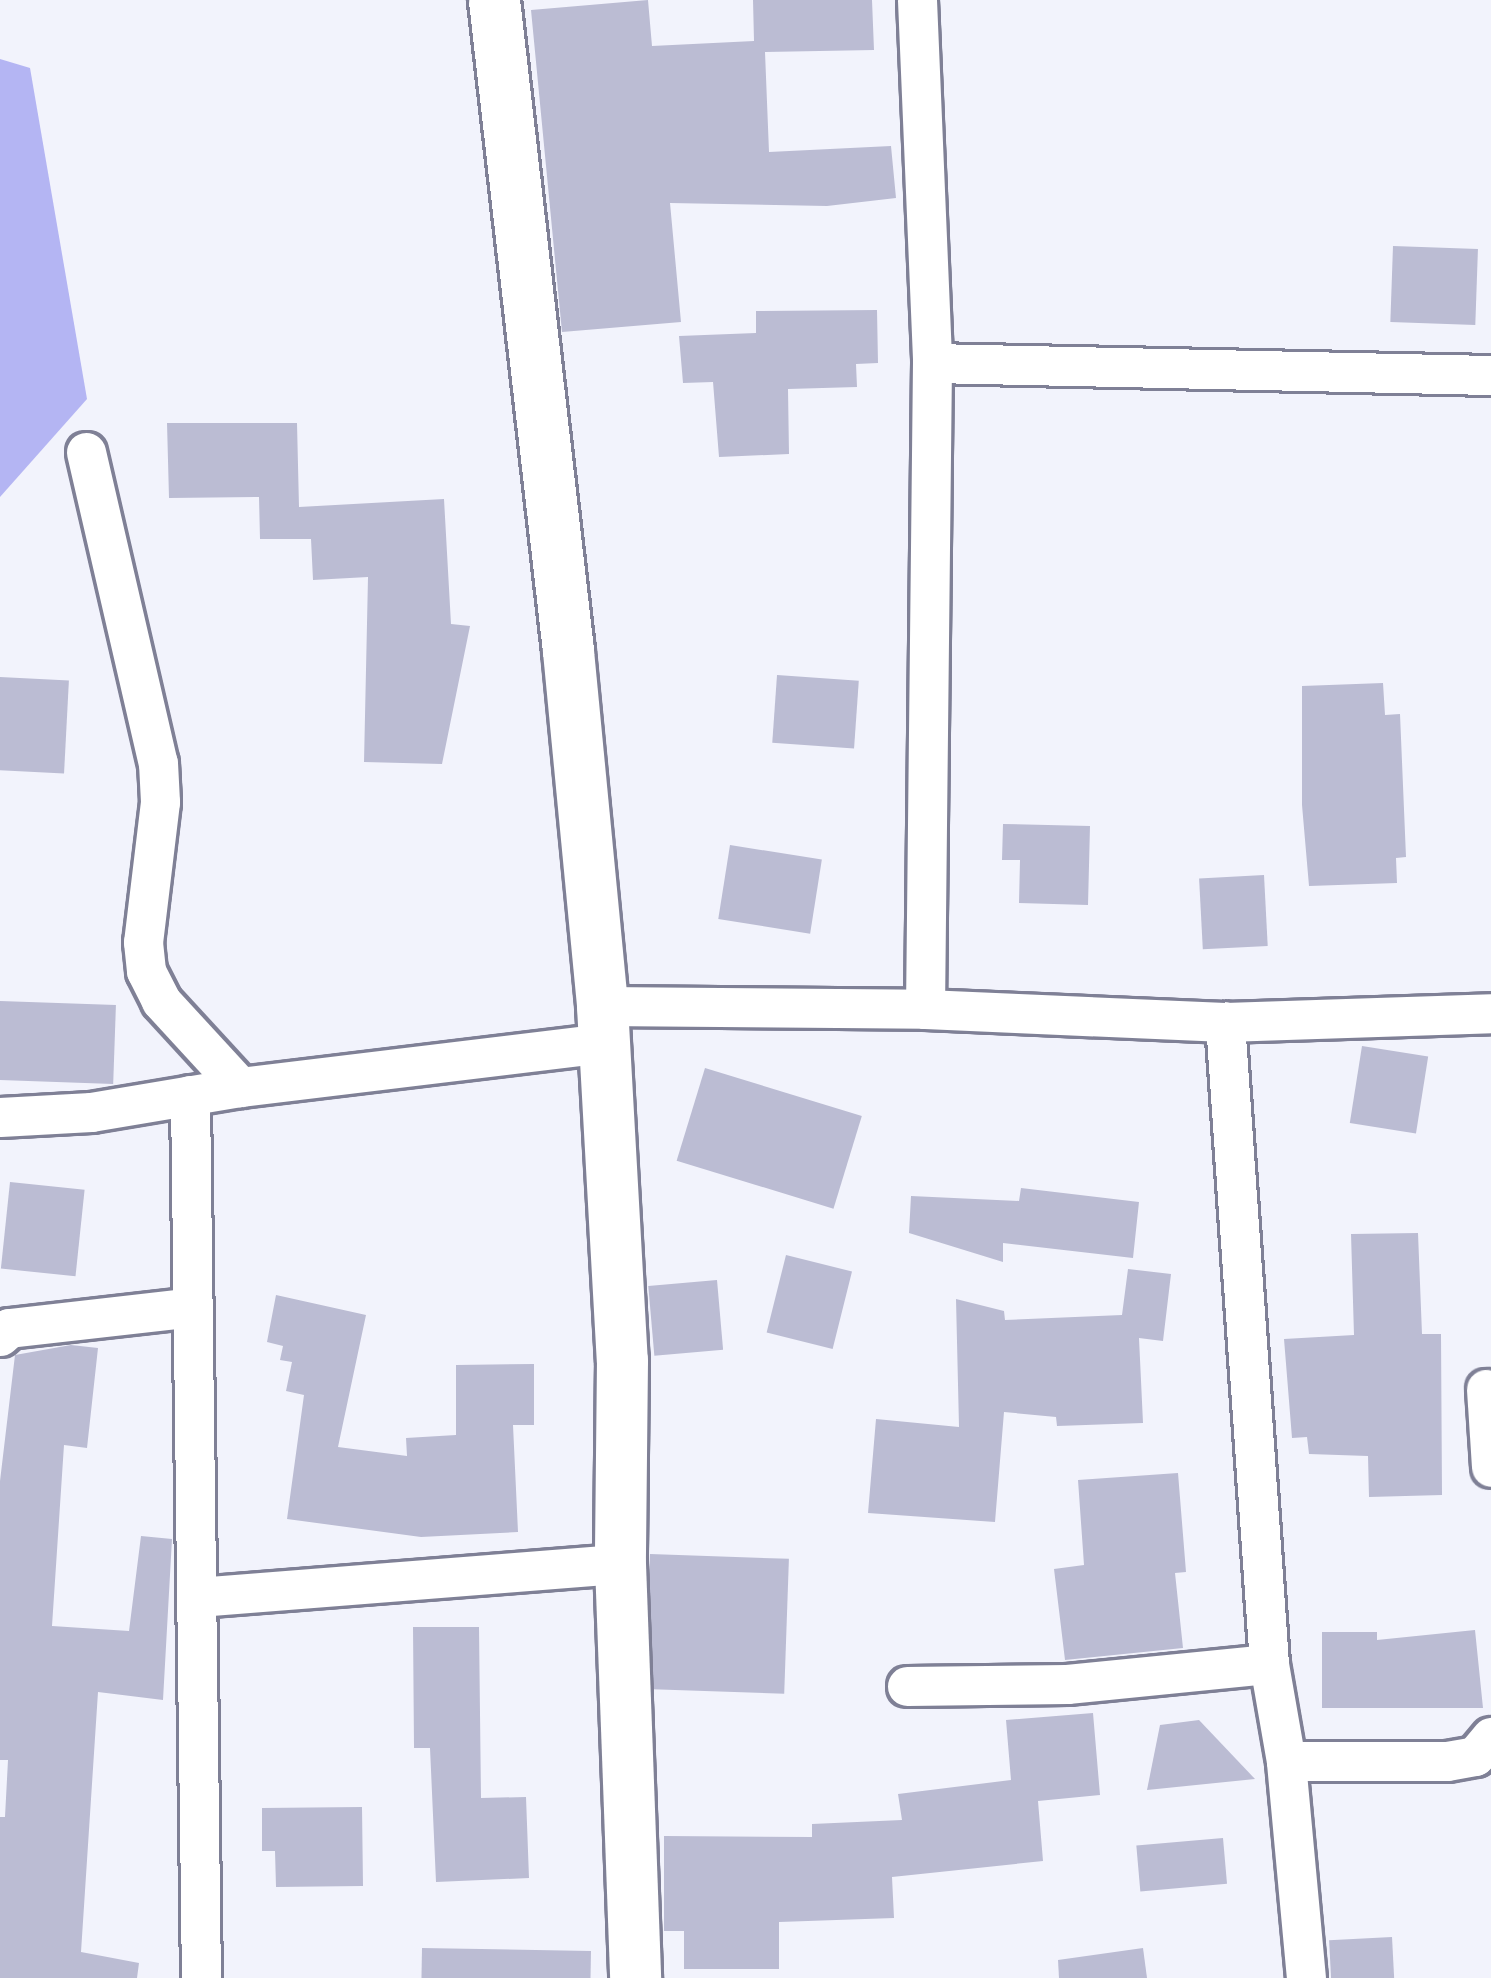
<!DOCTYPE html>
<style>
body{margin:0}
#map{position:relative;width:1491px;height:1978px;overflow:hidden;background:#f2f3fc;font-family:"PT Serif",serif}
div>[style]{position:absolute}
.forest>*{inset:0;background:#b4b5f3}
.building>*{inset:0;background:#bbbcd3;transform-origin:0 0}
.roads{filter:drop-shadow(3px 0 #7f8096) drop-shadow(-3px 0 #7f8096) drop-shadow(0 3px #7f8096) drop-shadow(0 -3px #7f8096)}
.minor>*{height:39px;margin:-19.5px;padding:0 19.5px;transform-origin:19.5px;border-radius:19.5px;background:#fff}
.major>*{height:51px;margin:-25.5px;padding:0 25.5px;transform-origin:25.5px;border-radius:25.5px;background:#fff}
span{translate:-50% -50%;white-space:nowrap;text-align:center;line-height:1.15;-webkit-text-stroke:9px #f2f3fc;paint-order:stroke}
</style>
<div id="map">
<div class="forest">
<div style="clip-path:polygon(0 59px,30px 68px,87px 399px,0 497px)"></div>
</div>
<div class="building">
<div style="clip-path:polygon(648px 0,652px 46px,754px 41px,753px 0,872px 0,874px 50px,765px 52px,769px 152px,891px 146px,896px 198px,827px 206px,670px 203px,681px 322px,562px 332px,531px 10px)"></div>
<div style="left:1393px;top:246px;width:85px;height:76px;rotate:2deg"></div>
<div style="clip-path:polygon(877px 310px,878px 363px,856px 364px,857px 387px,788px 389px,789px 454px,719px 457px,713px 382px,683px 383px,679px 336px,756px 333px,756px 311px)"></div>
<div style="clip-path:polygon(167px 423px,297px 423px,299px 507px,444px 499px,451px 624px,470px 626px,442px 764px,364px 762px,368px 577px,313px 580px,311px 539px,260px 539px,259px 497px,169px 498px)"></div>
<div style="left:777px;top:675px;width:82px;height:68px;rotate:4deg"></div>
<div style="left:0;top:677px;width:69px;height:93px;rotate:3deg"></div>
<div style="clip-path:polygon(1383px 683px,1385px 715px,1400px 714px,1406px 857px,1396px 858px,1397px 883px,1309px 886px,1302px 805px,1302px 686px)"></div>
<div style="clip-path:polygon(1003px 824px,1090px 826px,1088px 905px,1019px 903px,1020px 860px,1002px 860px)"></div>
<div style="left:730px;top:845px;width:93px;height:75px;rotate:9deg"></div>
<div style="left:1264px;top:875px;width:71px;height:65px;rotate:87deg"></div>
<div style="left:0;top:1001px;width:116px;height:79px;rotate:2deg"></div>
<div style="left:1362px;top:1046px;width:67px;height:78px;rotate:9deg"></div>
<div style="left:705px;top:1068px;width:164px;height:97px;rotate:17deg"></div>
<div style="left:10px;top:1182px;width:75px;height:87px;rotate:6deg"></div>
<div style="clip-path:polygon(1021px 1188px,1139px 1202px,1133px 1258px,1003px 1243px,1003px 1262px,909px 1233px,911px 1196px,1019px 1201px)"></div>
<div style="clip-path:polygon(1418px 1233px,1422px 1334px,1441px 1334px,1442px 1495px,1369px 1497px,1368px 1456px,1309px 1454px,1307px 1437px,1292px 1438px,1284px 1339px,1354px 1335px,1351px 1234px)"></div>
<div style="left:786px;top:1255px;width:68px;height:80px;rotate:14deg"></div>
<div style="clip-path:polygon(1128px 1269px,1171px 1274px,1163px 1341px,1139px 1338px,1143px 1423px,1057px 1426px,1056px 1417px,1004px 1412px,995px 1522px,868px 1513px,876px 1419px,959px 1427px,956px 1299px,1004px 1311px,1005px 1320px,1122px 1315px)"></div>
<div style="left:717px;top:1280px;width:70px;height:69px;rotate:85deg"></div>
<div style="clip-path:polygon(276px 1295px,366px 1315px,338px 1447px,407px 1456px,406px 1438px,456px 1435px,456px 1365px,534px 1364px,534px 1425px,513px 1425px,518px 1532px,421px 1537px,287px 1519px,304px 1395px,286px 1391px,292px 1362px,280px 1360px,283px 1346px,267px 1342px)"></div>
<div style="clip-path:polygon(71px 1345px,98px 1348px,87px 1448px,64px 1445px,52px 1626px,129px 1631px,141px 1536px,172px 1539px,163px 1700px,98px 1692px,81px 1952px,139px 1963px,137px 1978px,0 1978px,0 1817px,5px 1817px,8px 1760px,0 1760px,0 1481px,15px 1355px)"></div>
<div style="clip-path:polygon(1178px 1473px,1186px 1572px,1175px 1573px,1183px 1648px,1065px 1660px,1054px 1569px,1084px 1565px,1078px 1480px)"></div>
<div style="left:650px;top:1554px;width:139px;height:135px;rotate:2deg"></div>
<div style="clip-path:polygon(413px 1627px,479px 1627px,481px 1798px,526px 1797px,529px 1878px,436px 1882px,430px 1748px,414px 1748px)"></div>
<div style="clip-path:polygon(1475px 1630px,1483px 1708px,1322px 1708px,1322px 1632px,1377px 1632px,1377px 1640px)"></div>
<div style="clip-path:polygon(1093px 1713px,1100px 1795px,1038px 1801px,1043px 1861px,892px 1877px,894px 1918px,779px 1922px,779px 1969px,684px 1969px,684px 1931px,664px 1931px,664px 1836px,812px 1837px,812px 1824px,902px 1820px,898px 1794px,1011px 1780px,1006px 1720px)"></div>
<div style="clip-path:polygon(1199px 1720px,1255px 1779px,1147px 1790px,1160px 1725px)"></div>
<div style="clip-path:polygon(362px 1807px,363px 1886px,276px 1887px,275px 1851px,262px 1851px,262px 1808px)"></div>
<div style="left:1223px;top:1838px;width:46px;height:87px;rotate:85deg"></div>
<div style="left:1392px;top:1937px;width:41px;height:63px;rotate:87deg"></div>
<div style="left:422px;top:1948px;width:169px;height:30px;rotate:1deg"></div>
<div style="clip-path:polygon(1143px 1948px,1147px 1978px,1059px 1978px,1058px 1960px)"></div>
</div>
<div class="roads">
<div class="minor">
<div style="left:917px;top:0;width:363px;rotate:87.6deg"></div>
<div style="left:932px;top:363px;width:646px;rotate:90.62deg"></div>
<div style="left:932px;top:363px;width:559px;rotate:1.23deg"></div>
<div style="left:86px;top:452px;width:319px;rotate:77deg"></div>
<div style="left:158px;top:763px;width:39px;rotate:87deg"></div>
<div style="left:160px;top:802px;width:141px;rotate:96.9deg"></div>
<div style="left:143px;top:942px;width:29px;rotate:84deg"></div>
<div style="left:146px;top:971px;width:34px;rotate:63deg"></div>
<div style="left:161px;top:1001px;width:117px;rotate:47.4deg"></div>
<div style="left:602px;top:1006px;width:323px;rotate:0.5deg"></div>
<div style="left:925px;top:1009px;width:300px;rotate:2.5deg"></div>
<div style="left:1225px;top:1022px;width:266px;rotate:-1.9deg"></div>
<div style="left:190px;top:1095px;width:883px;rotate:89.29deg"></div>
<div style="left:0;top:1117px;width:91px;rotate:-3.1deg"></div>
<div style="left:91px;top:1112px;width:151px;rotate:-9.5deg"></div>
<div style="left:240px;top:1087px;width:367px;rotate:-6.9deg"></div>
<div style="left:0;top:1336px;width:12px;rotate:-42deg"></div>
<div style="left:9px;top:1328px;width:185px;rotate:-6.5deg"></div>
<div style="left:1486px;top:1389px;width:78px;rotate:86.3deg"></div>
<div style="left:198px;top:1597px;width:423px;rotate:-4.5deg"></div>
<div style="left:1269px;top:1664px;width:98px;rotate:80.1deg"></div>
<div style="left:907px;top:1686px;width:160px;rotate:-0.7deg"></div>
<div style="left:1067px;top:1684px;width:203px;rotate:-5.7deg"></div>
<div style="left:1269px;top:1664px;width:644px;rotate:-93.92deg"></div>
<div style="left:1306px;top:1978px;width:218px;rotate:-95.3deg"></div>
<div style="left:1286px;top:1761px;width:161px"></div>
<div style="left:1447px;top:1761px;width:28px;rotate:-10deg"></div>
<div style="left:1475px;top:1756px;width:25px;rotate:-50deg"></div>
</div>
<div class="major">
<div style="left:494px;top:0;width:655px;rotate:83.51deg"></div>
<div style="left:568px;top:651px;width:357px;rotate:84.5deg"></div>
<div style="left:602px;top:1006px;width:355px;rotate:86.8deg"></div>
<div style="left:622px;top:1360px;width:204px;rotate:90.6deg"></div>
<div style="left:620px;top:1564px;width:414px;rotate:87.9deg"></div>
</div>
</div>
</div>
